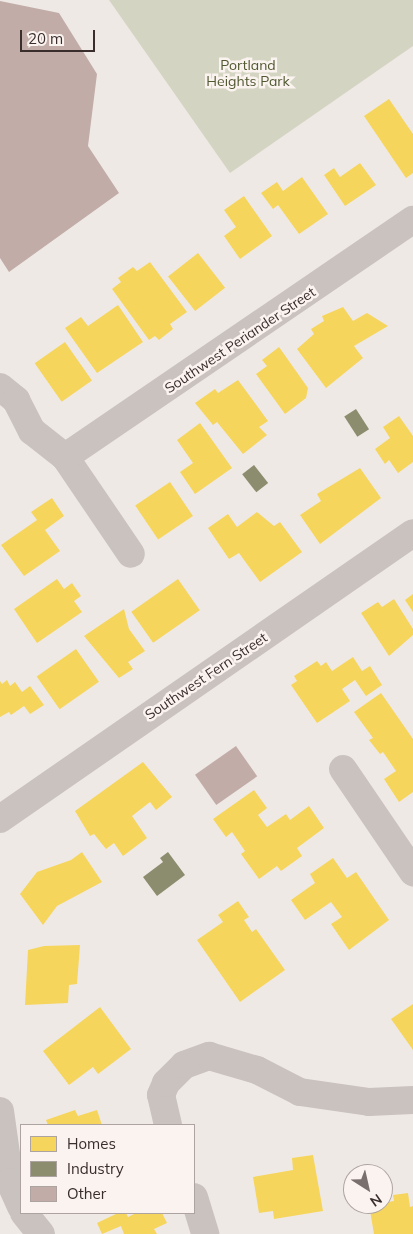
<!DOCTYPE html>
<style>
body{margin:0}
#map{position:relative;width:413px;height:1234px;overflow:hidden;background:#efe9e6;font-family:Mulish,sans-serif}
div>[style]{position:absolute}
.green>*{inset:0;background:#d3d4c1}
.homes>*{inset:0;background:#f6d55c;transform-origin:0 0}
.industry>*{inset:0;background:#8c8c6e;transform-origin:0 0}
.building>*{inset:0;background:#c2aca8;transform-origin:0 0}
.minor>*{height:28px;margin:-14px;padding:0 14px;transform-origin:14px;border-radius:14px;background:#c9c2be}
span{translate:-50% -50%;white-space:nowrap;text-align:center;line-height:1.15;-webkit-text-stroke:5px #faf3ef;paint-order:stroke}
.park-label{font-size:14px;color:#4f5830}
.street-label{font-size:14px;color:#3a2e2c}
.legend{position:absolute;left:20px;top:1124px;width:175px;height:90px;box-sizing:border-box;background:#faf3ef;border:1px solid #ada4a1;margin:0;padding:6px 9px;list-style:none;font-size:15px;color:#3a2e2c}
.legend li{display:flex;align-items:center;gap:10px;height:25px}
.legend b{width:25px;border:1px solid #ada4a1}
.north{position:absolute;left:343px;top:1164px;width:50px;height:50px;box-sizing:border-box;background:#faf3ef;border:1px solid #ada4a1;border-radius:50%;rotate:145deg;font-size:14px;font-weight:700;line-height:20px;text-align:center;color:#3a2e2c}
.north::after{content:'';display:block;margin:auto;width:18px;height:22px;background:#796f6d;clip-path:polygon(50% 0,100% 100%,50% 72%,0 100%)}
.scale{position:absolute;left:20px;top:30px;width:75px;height:22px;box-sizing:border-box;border:2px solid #3a2e2c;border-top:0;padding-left:6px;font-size:15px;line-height:18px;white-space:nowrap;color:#3a2e2c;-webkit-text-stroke:4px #faf3ef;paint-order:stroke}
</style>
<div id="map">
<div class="green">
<div style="clip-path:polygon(109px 0,413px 0,413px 46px,230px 173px)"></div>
</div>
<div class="homes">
<div style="clip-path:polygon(389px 99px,413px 134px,413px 173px,406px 178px,364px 116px)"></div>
<div style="clip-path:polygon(360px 163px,376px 185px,345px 206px,324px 175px,334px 168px,340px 177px)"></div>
<div style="clip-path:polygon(302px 177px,328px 214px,299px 234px,278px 205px,273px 209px,261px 193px,277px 182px,283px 191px)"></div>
<div style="clip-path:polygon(244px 196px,272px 236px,240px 259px,224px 236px,236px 227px,224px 210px)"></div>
<div style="left:198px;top:253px;width:44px;height:38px;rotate:52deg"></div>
<div style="clip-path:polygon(150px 262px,187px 312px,170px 324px,173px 329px,159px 340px,155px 336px,149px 340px,112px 289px,121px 282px,118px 278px,133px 267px,137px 271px)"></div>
<div style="clip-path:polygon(118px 305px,143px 342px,97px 373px,65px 328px,81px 317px,88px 326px)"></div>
<div style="clip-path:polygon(343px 307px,353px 321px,367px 313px,388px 326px,354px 346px,363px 358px,326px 388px,297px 349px,314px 334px,311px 329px,324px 321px,322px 316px)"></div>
<div style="left:65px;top:342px;width:47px;height:37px;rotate:55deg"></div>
<div style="clip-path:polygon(279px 347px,308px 388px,306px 398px,285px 414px,256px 374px,267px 366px,262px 360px)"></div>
<div style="clip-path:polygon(238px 380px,268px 421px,259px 427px,267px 435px,243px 454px,217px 422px,213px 425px,195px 403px,215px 389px,218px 393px)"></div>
<div style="clip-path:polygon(399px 416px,413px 436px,413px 462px,398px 473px,389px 460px,385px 464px,375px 449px,390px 438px,383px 427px)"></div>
<div style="clip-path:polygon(200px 423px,232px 468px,195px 494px,180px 472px,193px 463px,177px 440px)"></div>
<div style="clip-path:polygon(360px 468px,381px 498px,320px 544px,300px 515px,321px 501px,317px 494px)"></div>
<div style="left:170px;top:482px;width:41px;height:42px;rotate:56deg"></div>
<div style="clip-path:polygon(52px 498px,64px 516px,45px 530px,60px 551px,24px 576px,1px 545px,37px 520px,31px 512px)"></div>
<div style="clip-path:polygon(257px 512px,274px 526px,280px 522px,302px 552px,260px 582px,239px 553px,229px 559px,208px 528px,228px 514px,237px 527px)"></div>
<div style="clip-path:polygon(57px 579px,64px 589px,72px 583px,81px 596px,74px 601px,82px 612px,37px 643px,14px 609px)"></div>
<div style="left:178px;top:579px;width:38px;height:57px;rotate:55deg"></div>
<div style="clip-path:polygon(413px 594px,413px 612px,405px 600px)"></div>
<div style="clip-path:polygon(394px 599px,413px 629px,413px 635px,389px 656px,361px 613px,378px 602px,382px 607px)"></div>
<div style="clip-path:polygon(124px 609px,129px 629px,145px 651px,128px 662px,133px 669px,119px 678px,84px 636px)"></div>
<div style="left:76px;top:649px;width:40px;height:48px;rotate:55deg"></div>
<div style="clip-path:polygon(353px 657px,362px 671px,370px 666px,382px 685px,366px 696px,355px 680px,342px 689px,350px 701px,317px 723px,291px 685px,297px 681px,294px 676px,317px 661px,321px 666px,326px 662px,332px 671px)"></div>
<div style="clip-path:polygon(7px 680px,10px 686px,15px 682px,22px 692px,30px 686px,44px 705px,30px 714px,24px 706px,11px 715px,9px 712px,0 717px,0 681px,2px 684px)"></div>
<div style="clip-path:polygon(381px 693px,413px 739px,413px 792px,399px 802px,384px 779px,396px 771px,383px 752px,380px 754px,369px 740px,373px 738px,354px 712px)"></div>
<div style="clip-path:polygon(143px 762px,172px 797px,156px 810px,150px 802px,132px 816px,147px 838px,123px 856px,114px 843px,106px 849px,94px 834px,90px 836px,75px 811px)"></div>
<div style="clip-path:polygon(254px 790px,267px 808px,258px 815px,267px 827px,286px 814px,290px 820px,309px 806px,324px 828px,297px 848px,302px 856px,281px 871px,277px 866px,259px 879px,241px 854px,245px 851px,232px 832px,226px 837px,213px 819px)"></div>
<div style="clip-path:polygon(82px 852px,102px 882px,57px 906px,43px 925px,20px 894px,37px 872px,71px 860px)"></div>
<div style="clip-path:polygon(333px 858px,347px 878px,356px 872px,389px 920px,349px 950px,331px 924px,342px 917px,331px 902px,305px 920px,291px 900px,315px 883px,310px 874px)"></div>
<div style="clip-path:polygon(238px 901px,249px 917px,244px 920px,252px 932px,256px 929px,285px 970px,240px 1002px,197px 940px,223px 922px,218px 915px)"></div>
<div style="clip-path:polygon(80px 945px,77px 984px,69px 985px,68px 1003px,25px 1005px,28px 950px,44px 946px)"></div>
<div style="clip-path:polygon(413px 1004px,413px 1050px,391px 1019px)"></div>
<div style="clip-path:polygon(100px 1007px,131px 1049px,98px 1074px,93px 1067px,69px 1085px,43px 1051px)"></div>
<div style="clip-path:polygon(75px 1110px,78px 1116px,97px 1110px,102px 1125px,48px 1125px,46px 1120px)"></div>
<div style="clip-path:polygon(313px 1155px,323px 1211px,274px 1219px,273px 1211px,259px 1213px,253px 1177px,293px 1170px,292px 1158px)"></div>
<div style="clip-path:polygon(408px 1193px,410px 1207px,413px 1206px,413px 1234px,374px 1234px,369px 1205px,394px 1201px,393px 1195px)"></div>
<div style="clip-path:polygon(118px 1213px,126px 1213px,128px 1217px,136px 1213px,162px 1213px,167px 1223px,154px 1229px,157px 1234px,124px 1234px,121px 1226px,102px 1234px,97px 1223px)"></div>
</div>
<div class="industry">
<div style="left:356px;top:409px;width:24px;height:14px;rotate:57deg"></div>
<div style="left:254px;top:465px;width:23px;height:15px;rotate:52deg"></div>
<div style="clip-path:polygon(168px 852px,185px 875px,157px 896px,143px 877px,163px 862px,160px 858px)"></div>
</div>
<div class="building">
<div style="clip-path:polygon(0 1px,59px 13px,97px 74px,88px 146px,119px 193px,9px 272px,0 258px)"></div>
<div style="left:236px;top:746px;width:37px;height:50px;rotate:55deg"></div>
</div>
<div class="minor">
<div style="left:0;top:387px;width:21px;rotate:39deg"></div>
<div style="left:16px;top:400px;width:35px;rotate:63deg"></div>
<div style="left:32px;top:431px;width:42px;rotate:38.2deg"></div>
<div style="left:65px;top:457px;width:117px;rotate:55.8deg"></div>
<div style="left:65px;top:457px;width:421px;rotate:-34.3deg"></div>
<div style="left:343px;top:769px;width:125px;rotate:55.8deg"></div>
<div style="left:0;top:819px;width:502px;rotate:-34.7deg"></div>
<div style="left:0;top:1111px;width:72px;rotate:82deg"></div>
<div style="left:10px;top:1182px;width:27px;rotate:66deg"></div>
<div style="left:168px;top:1125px;width:31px;rotate:-103deg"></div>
<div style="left:161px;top:1095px;width:13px;rotate:-67deg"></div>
<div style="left:166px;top:1083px;width:25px;rotate:-45deg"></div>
<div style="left:184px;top:1065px;width:27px;rotate:-20deg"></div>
<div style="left:209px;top:1056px;width:50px;rotate:16.3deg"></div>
<div style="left:257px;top:1070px;width:48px;rotate:27.1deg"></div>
<div style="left:300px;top:1092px;width:70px;rotate:8.2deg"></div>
<div style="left:369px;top:1102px;width:44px;rotate:-2.6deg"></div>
<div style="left:194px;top:1197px;width:39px;rotate:73deg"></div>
<div style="left:24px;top:1213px;width:27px;rotate:51deg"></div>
</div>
<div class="park-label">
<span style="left:248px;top:73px">Portland<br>Heights Park</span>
</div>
<div class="street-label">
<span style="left:240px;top:340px;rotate:-34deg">Southwest Periander Street</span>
<span style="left:206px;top:676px;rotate:-34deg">Southwest Fern Street</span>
</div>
<ul class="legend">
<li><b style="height:14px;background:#f6d55c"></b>Homes</li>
<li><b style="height:14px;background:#8c8c6e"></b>Industry</li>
<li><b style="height:14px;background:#c2aca8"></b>Other</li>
</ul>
<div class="north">N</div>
<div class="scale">20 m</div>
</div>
